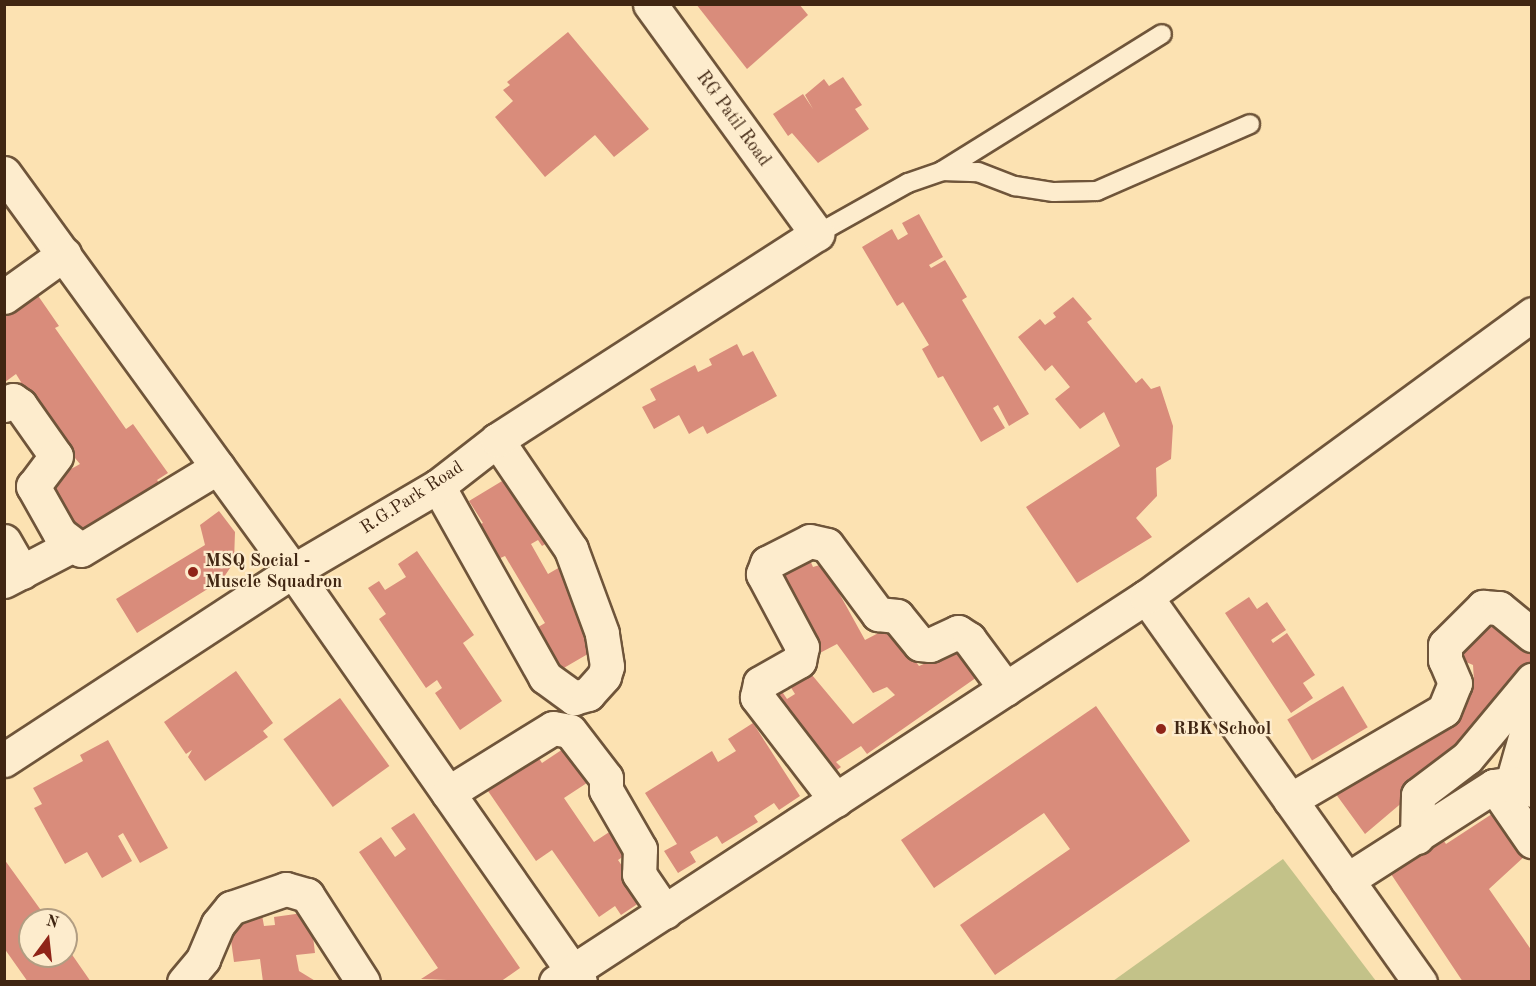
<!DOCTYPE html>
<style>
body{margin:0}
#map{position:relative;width:1536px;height:986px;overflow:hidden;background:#fce2b2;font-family:"Old Standard TT",serif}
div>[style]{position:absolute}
.green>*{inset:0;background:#c3c289}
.building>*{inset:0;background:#d98c7b;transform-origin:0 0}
.roads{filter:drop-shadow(2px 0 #6f553a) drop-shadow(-2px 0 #6f553a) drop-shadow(0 2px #6f553a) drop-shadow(0 -2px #6f553a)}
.lane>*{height:18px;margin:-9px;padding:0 9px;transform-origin:9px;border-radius:9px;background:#fdeccd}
.street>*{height:33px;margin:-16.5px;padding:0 16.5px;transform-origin:16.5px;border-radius:16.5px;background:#fdeccd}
.dots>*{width:16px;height:16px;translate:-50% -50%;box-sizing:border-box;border:3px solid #fdeccd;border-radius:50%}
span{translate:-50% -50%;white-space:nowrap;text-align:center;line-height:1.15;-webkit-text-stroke:4.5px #fdeccd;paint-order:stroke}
.street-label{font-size:18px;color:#402612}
.poi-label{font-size:18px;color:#402612;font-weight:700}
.left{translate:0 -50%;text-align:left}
.frame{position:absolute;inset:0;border:6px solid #402612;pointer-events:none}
.north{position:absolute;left:18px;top:908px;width:60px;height:60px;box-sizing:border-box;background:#fdeccd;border:2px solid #b19d82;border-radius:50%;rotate:15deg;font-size:16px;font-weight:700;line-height:24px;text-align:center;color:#402612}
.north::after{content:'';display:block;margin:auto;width:21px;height:27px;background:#8f2418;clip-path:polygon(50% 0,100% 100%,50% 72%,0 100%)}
</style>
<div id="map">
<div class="green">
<div style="clip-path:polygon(1283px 859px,1376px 981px,1113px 981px)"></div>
</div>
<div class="building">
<div style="clip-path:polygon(696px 4px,799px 4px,808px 15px,747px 69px)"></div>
<div style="clip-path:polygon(568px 32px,649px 129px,614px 157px,595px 135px,545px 177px,495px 117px,513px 101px,503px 90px,510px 85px,507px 82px)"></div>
<div style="clip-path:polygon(843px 77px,862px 105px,855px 109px,869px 129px,818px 163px,792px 133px,788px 136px,773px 114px,803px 94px,813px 109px,805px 95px,824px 79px,829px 86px)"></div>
<div style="clip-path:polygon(919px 214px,943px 257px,929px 265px,931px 268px,945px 260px,967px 297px,962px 300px,1029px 414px,1009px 426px,998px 405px,993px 408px,1005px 428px,981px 442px,943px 376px,938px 378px,922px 349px,929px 345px,903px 302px,897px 306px,862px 247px,892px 229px,898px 240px,908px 234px,902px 223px)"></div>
<div style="clip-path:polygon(32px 287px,59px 326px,55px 328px,126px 429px,133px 424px,168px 473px,157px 480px,160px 484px,84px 537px,46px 483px,80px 464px,75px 458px,69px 462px,15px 385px,21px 382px,16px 374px,5px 382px,5px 306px)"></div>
<div style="clip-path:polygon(1073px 297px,1092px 319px,1087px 322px,1136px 383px,1142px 378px,1151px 389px,1160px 386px,1173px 426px,1171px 459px,1156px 468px,1157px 496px,1136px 518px,1152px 537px,1077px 583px,1026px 507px,1120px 446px,1104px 412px,1080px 429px,1055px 399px,1070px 387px,1052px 365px,1045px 371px,1018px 337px,1040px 319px,1045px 325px,1056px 317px,1053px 313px)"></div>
<div style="clip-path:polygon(737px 344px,743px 356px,753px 351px,777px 396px,707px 434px,703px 426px,689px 434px,679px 415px,654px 429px,642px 407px,656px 400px,650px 389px,695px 365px,698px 372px,712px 365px,709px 359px)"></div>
<div style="clip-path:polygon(512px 475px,557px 537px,542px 546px,538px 540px,531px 544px,548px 574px,560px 567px,598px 630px,585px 638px,593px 651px,550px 676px,530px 632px,545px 623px,505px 556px,498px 559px,478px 525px,483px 523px,469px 501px)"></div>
<div style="clip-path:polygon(219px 511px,235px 532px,234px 562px,222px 580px,137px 633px,116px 599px,205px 545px,200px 525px)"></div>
<div style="clip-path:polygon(417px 551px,474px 635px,463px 643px,502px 701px,460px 730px,435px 693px,442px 688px,437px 680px,426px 688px,379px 619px,386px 614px,368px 588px,379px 581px,385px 590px,406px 577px,398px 564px)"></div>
<div style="clip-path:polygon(809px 558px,813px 567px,823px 564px,865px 640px,890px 627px,919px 666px,961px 648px,980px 675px,867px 754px,861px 746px,836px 762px,841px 767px,826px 778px,768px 700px,781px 690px,787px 699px,795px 694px,790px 686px,812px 675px,853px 724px,895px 695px,887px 687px,873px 693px,837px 644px,816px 655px,773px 578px)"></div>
<div style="clip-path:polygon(1249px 597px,1257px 609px,1267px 602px,1286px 630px,1271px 640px,1273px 643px,1287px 633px,1315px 675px,1303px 683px,1313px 698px,1291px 713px,1225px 613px)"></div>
<div style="clip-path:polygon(1492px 612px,1532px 649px,1532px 667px,1437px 773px,1365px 834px,1330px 786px,1442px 724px,1470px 693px,1474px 681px,1473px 665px,1452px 656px)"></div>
<div style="clip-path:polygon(236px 671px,273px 723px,263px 731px,268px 737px,205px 781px,188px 757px,192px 750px,186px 754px,164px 722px)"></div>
<div style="left:1343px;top:686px;width:48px;height:65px;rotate:59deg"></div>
<div style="left:340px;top:698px;width:84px;height:70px;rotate:54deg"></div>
<div style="clip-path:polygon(1096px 706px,1190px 841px,995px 975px,960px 925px,1070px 849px,1044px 813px,934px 888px,901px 840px)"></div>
<div style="clip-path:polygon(753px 723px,800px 796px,779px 810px,774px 803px,754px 816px,758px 822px,722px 844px,717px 836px,690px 852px,696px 862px,678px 873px,664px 851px,677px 844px,645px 793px,712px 751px,718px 762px,736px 751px,728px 739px)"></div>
<div style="clip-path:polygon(108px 740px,168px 848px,140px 863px,123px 833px,118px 836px,132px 861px,102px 878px,87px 852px,65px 864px,34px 808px,42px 804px,33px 788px,83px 761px,80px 755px)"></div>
<div style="clip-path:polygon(572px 743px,596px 777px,564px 798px,594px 842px,617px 827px,633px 850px,618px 860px,645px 899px,621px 915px,615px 906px,599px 917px,552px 850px,536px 861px,488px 791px,512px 775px,505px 764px,531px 746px,542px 763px)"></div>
<div style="clip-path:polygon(1495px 812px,1526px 855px,1489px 889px,1532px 951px,1532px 982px,1463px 982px,1389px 871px,1441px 837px,1446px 844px)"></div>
<div style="clip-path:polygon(414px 813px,520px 968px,500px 982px,421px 979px,438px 968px,359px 852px,381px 837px,395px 857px,406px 849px,391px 828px)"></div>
<div style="clip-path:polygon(4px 859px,48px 920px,30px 920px,30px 956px,66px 956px,66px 946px,91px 982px,28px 982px,4px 948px)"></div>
<div style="clip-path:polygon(310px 912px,315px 953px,296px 955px,299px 971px,317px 982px,263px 982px,260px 959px,234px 962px,228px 919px,262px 915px,264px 926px,275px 925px,274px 917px)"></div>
</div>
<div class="roads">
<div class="lane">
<div style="left:942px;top:171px;width:259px;rotate:-31.9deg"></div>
<div style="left:817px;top:234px;width:104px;rotate:-29.3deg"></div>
<div style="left:908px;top:183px;width:36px;rotate:-19deg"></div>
<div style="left:942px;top:171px;width:36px;rotate:2deg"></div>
<div style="left:978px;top:172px;width:40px;rotate:21deg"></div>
<div style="left:1015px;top:186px;width:39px;rotate:9deg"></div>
<div style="left:1054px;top:192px;width:43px;rotate:-1.3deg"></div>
<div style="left:1097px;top:191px;width:167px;rotate:-23.6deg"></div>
</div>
<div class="street">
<div style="left:4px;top:173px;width:492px;rotate:54deg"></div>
<div style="left:293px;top:571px;width:501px;rotate:55.07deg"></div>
<div style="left:4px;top:297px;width:74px;rotate:-35.6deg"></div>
<div style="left:4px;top:405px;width:10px;rotate:-29deg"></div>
<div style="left:13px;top:400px;width:9px;rotate:36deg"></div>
<div style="left:20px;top:405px;width:62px;rotate:54.8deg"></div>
<div style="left:56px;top:456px;width:38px;rotate:127deg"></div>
<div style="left:33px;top:486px;width:55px;rotate:60.6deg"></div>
<div style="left:60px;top:534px;width:26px;rotate:37deg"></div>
<div style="left:81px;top:550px;width:160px;rotate:-31.2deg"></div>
<div style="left:438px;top:486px;width:219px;rotate:60.7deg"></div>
<div style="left:545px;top:677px;width:36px;rotate:36deg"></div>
<div style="left:574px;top:698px;width:15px;rotate:-16deg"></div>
<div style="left:588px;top:694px;width:24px;rotate:-48deg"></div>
<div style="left:604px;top:676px;width:10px;rotate:-73deg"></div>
<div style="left:607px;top:666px;width:33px;rotate:-99deg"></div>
<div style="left:602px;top:633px;width:90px;rotate:-110.3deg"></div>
<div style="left:571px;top:549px;width:132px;rotate:-124.2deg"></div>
<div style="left:4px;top:541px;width:36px;rotate:60deg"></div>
<div style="left:4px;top:581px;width:76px;rotate:-27.6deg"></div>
<div style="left:1146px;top:597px;width:473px;rotate:54.6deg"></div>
<div style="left:4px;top:760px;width:345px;rotate:-33.2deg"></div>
<div style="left:293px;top:571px;width:168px;rotate:-30.4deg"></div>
<div style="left:438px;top:486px;width:75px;rotate:-37.9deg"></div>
<div style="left:497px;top:440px;width:381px;rotate:-32.8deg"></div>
<div style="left:817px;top:234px;width:284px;rotate:-126deg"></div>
<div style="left:1512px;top:783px;width:73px;rotate:-74.1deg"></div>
<div style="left:1494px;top:786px;width:67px;rotate:55.4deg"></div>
<div style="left:448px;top:793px;width:123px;rotate:-31.8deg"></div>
<div style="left:553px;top:728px;width:17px;rotate:10deg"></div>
<div style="left:570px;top:731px;width:59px;rotate:52.5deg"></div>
<div style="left:606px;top:778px;width:12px;rotate:90deg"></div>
<div style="left:606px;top:790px;width:68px;rotate:60deg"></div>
<div style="left:640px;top:849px;width:25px;rotate:92deg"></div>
<div style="left:639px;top:874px;width:46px;rotate:55.6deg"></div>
<div style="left:836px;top:800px;width:130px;rotate:-127.5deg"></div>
<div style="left:757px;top:697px;width:14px;rotate:-78deg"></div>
<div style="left:760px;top:683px;width:45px;rotate:-29.4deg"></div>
<div style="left:799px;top:661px;width:14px;rotate:-78deg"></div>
<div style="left:802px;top:647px;width:83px;rotate:-118.1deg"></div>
<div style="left:763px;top:574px;width:12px;rotate:-70deg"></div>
<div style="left:767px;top:563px;width:48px;rotate:-27.1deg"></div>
<div style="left:810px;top:541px;width:17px;rotate:13deg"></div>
<div style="left:827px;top:545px;width:86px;rotate:53.5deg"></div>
<div style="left:878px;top:614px;width:19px;rotate:6deg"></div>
<div style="left:897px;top:616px;width:36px;rotate:51deg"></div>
<div style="left:920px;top:644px;width:10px;rotate:6deg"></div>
<div style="left:930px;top:645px;width:31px;rotate:-25deg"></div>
<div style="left:958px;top:632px;width:13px;rotate:32deg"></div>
<div style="left:969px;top:639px;width:62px;rotate:53.5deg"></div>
<div style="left:1290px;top:800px;width:178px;rotate:-30.3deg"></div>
<div style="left:1444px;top:710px;width:29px;rotate:-68deg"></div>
<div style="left:1455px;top:683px;width:25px;rotate:-113deg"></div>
<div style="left:1445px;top:660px;width:15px;rotate:-90deg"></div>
<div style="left:1445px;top:645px;width:54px;rotate:-45deg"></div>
<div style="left:1483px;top:607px;width:16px;rotate:4deg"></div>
<div style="left:1499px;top:608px;width:43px;rotate:39.3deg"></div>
<div style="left:1417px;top:837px;width:42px;rotate:-88.6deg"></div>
<div style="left:1418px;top:795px;width:61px;rotate:-37.1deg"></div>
<div style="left:1467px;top:758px;width:102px;rotate:-50.2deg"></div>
<div style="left:1347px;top:880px;width:174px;rotate:-32.6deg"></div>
<div style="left:1494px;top:786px;width:18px;rotate:-9deg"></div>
<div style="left:1512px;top:783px;width:21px;rotate:19deg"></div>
<div style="left:184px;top:982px;width:30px;rotate:-50deg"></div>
<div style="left:203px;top:959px;width:38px;rotate:-67deg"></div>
<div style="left:218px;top:924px;width:21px;rotate:-51deg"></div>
<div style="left:231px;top:908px;width:58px;rotate:-19.1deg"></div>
<div style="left:286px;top:889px;width:22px;rotate:16deg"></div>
<div style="left:307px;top:895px;width:103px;rotate:57.2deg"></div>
<div style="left:556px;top:982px;width:705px;rotate:-33.13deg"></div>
<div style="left:1146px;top:597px;width:479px;rotate:-36.2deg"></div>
</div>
</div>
<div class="dots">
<div style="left:193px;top:572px;background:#8f2418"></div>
<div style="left:1161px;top:729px;background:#8f2418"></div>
</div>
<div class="street-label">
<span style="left:733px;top:119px;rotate:54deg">RG Patil Road</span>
<span style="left:412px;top:498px;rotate:-33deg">R.G.Park Road</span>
</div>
<div class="poi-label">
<span class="left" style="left:205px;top:572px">MSQ Social -<br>Muscle Squadron</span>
<span class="left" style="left:1173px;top:729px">RBK School</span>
</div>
<div class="frame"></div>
<div class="north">N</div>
</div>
